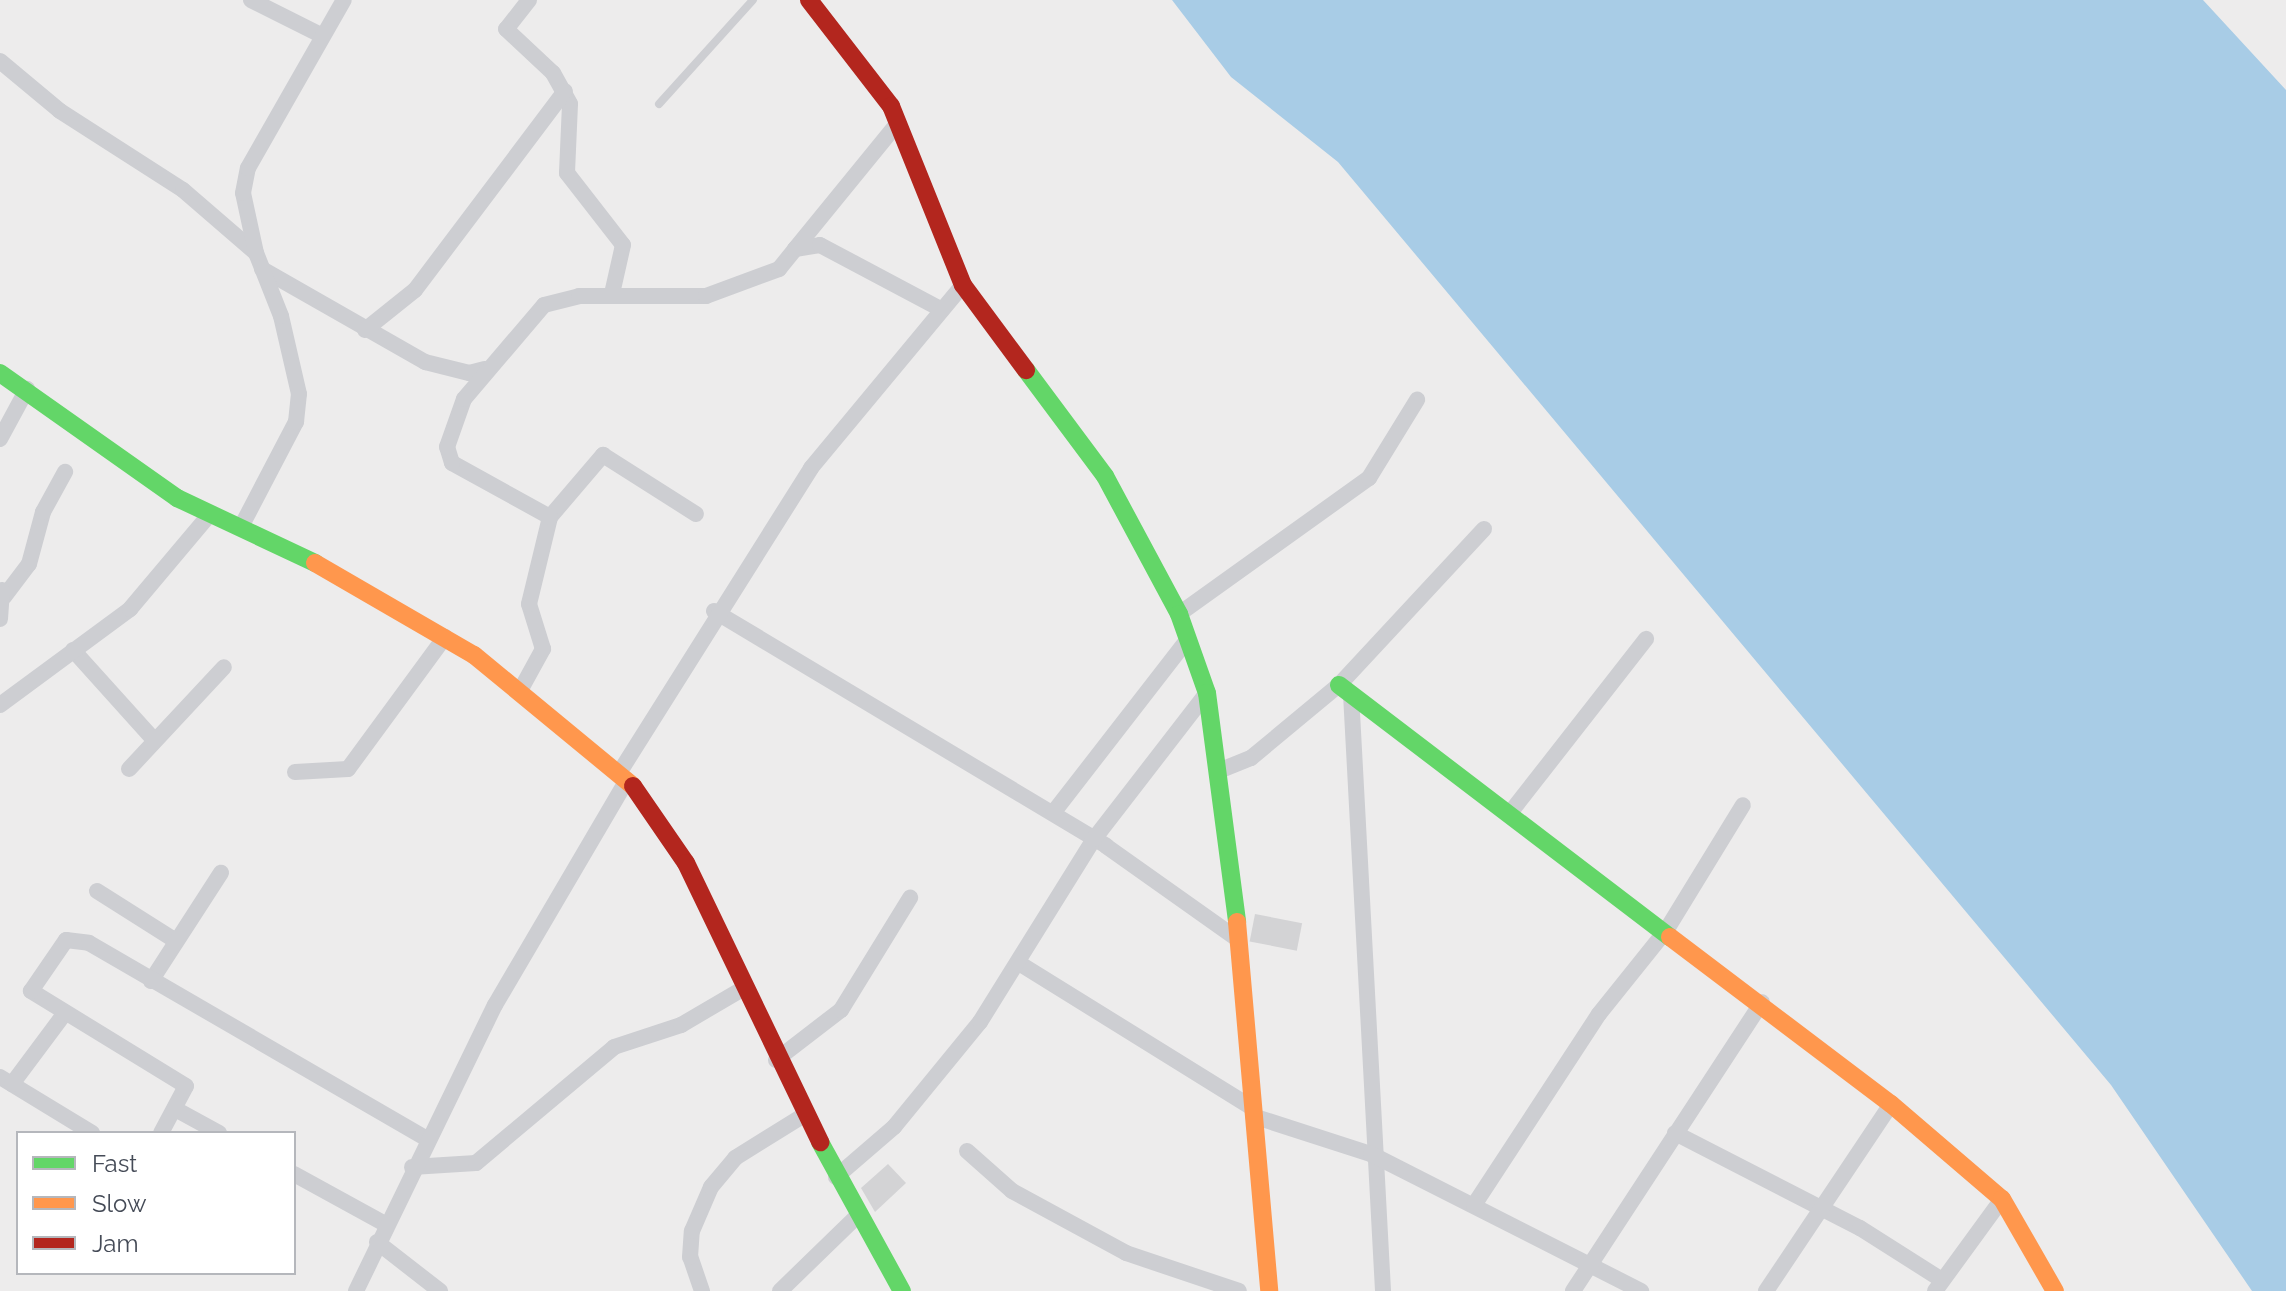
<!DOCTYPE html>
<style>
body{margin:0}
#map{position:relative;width:2286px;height:1291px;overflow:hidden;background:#edecec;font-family:Raleway,sans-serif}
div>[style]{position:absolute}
.water>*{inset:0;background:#a8cce6}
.building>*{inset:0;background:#d3d3d5;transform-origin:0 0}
.lane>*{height:8px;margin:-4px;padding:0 4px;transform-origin:4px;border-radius:4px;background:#cdced2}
.street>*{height:16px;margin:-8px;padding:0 8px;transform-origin:8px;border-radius:8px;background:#cdced2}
.fast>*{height:18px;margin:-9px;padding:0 9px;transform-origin:9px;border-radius:9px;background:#63d668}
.slow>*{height:18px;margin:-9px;padding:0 9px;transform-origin:9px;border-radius:9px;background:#ff974d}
.jam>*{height:18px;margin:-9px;padding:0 9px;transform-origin:9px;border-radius:9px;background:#b3261e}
span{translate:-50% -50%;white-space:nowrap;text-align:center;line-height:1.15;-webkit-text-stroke:6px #fff;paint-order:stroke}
.legend{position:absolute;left:16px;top:1131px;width:280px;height:144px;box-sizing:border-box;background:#fff;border:2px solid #b5b7bc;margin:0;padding:10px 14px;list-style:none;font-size:24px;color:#454b57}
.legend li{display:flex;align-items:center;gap:16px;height:40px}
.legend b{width:40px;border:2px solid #b5b7bc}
</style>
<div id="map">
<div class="water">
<div style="clip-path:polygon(1172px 0,2203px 0,2286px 90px,2286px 1291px,2252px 1291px,2111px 1085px,1338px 162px,1231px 77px)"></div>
</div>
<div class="building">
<div style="left:1255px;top:914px;width:48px;height:28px;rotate:11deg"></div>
<div style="clip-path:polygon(888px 1164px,906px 1183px,875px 1212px,861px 1188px)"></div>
</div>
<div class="lane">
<div style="left:659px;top:104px;width:140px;rotate:-47.9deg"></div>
</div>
<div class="street">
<div style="left:251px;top:0;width:80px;rotate:26.6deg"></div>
<div style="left:529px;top:0;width:37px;rotate:128deg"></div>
<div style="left:506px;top:29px;width:64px;rotate:43.1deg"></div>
<div style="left:553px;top:73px;width:35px;rotate:61deg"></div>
<div style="left:570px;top:104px;width:69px;rotate:92.5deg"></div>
<div style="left:567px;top:173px;width:91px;rotate:52.1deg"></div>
<div style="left:623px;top:245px;width:50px;rotate:102.7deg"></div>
<div style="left:0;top:61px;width:78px;rotate:39.8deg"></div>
<div style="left:60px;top:111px;width:146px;rotate:32.7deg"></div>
<div style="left:183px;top:190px;width:96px;rotate:40.8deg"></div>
<div style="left:795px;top:249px;width:161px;rotate:-50.8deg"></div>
<div style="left:262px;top:269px;width:188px;rotate:29.7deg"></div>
<div style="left:425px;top:362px;width:45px;rotate:14deg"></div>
<div style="left:469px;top:373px;width:16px;rotate:-14deg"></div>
<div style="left:365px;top:330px;width:64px;rotate:-38.7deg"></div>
<div style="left:415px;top:290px;width:249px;rotate:-53deg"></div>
<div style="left:0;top:439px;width:57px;rotate:-61.6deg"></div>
<div style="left:550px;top:517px;width:82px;rotate:-49.5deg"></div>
<div style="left:603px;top:455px;width:110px;rotate:32.4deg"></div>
<div style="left:241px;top:527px;width:119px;rotate:-62.4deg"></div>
<div style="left:296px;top:422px;width:28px;rotate:-84deg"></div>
<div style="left:299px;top:394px;width:80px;rotate:-103deg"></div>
<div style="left:281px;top:316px;width:68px;rotate:-111.6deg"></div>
<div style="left:256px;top:253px;width:61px;rotate:-102.2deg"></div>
<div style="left:243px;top:193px;width:25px;rotate:-79deg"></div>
<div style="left:248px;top:168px;width:193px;rotate:-60.3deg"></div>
<div style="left:4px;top:597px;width:41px;rotate:-52.9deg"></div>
<div style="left:29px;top:564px;width:54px;rotate:-74.9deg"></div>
<div style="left:43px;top:512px;width:46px;rotate:-61.2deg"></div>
<div style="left:714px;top:611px;width:457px;rotate:30.9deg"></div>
<div style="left:1106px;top:846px;width:163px;rotate:35.3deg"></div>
<div style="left:1179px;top:614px;width:234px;rotate:-35.6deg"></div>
<div style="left:1369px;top:478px;width:92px;rotate:-58.4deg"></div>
<div style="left:0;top:619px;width:29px;rotate:-86deg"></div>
<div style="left:73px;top:650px;width:122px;rotate:48deg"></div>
<div style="left:521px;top:689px;width:46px;rotate:-61.2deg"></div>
<div style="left:543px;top:649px;width:47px;rotate:-107.3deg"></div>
<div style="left:529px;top:604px;width:89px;rotate:-76.4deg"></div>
<div style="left:550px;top:517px;width:112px;rotate:-151.1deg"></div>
<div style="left:452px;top:463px;width:17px;rotate:-107deg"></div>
<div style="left:447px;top:447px;width:51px;rotate:-70.5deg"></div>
<div style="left:464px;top:399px;width:123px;rotate:-49.6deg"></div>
<div style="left:544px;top:305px;width:36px;rotate:-14deg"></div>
<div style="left:579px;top:296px;width:127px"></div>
<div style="left:706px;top:296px;width:78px;rotate:-20.3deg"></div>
<div style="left:779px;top:269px;width:26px;rotate:-51deg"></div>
<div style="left:795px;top:249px;width:25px;rotate:-9deg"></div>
<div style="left:820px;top:245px;width:138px;rotate:28deg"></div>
<div style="left:1351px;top:694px;width:598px;rotate:86.93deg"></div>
<div style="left:0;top:705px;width:162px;rotate:-36.4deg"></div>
<div style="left:130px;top:609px;width:124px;rotate:-49.9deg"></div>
<div style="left:129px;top:769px;width:139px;rotate:-47deg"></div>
<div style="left:621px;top:770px;width:357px;rotate:-57.8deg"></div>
<div style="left:811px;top:468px;width:238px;rotate:-50.3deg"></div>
<div style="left:1221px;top:770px;width:32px;rotate:-22deg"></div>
<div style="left:1251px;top:758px;width:114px;rotate:-39.7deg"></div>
<div style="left:1339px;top:685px;width:213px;rotate:-47.1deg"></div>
<div style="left:295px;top:772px;width:53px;rotate:-3.2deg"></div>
<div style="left:348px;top:769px;width:164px;rotate:-53.7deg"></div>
<div style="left:1053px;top:813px;width:220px;rotate:-52.2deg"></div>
<div style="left:1510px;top:813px;width:221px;rotate:-52deg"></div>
<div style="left:97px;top:891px;width:93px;rotate:32.3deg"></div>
<div style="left:1022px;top:965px;width:272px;rotate:31.8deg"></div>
<div style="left:151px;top:981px;width:129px;rotate:-57.1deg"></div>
<div style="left:776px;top:1060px;width:82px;rotate:-37.6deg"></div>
<div style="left:841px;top:1010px;width:132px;rotate:-58.4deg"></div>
<div style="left:0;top:1077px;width:108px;rotate:31.3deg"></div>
<div style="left:12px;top:1084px;width:89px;rotate:-53.3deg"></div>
<div style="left:177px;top:1110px;width:48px;rotate:28.7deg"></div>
<div style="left:1253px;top:1116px;width:124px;rotate:17.9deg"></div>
<div style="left:1371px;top:1154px;width:303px;rotate:26.9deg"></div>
<div style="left:161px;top:1133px;width:53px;rotate:-62deg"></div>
<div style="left:186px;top:1086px;width:182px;rotate:-148.5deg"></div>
<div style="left:31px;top:991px;width:62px;rotate:-55.5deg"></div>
<div style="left:66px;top:940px;width:23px;rotate:7deg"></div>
<div style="left:89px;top:943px;width:391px;rotate:30.1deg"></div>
<div style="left:1675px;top:1133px;width:208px;rotate:27.2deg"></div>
<div style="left:1860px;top:1228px;width:97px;rotate:32.4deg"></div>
<div style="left:967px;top:1151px;width:60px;rotate:41.6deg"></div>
<div style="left:1012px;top:1191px;width:130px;rotate:28.5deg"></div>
<div style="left:1126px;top:1253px;width:119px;rotate:18.6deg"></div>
<div style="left:412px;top:1167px;width:64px;rotate:-3.6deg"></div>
<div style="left:476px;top:1163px;width:180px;rotate:-40deg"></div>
<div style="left:614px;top:1047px;width:71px;rotate:-18.2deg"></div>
<div style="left:681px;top:1025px;width:73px;rotate:-30.4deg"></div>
<div style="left:294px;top:1174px;width:104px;rotate:28.8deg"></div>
<div style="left:836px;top:1177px;width:77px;rotate:-40.8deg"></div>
<div style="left:894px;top:1127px;width:136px;rotate:-50.7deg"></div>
<div style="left:980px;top:1022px;width:216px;rotate:-58.1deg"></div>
<div style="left:1094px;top:839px;width:185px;rotate:-52.3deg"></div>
<div style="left:1474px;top:1205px;width:228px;rotate:-56.8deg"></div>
<div style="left:1599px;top:1014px;width:109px;rotate:-51.3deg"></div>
<div style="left:1667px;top:929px;width:145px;rotate:-58.5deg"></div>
<div style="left:377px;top:1242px;width:80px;rotate:37.9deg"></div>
<div style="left:356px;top:1291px;width:318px;rotate:-64.1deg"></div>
<div style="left:495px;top:1005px;width:261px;rotate:-59.6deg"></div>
<div style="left:702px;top:1291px;width:36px;rotate:-109deg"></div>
<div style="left:690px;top:1257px;width:26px;rotate:-86deg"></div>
<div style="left:692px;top:1231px;width:48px;rotate:-66.6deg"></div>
<div style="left:711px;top:1187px;width:38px;rotate:-50deg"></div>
<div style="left:735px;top:1158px;width:81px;rotate:-31.9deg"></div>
<div style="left:780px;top:1291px;width:107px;rotate:-44.2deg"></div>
<div style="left:1573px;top:1291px;width:345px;rotate:-56.8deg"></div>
<div style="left:1766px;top:1291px;width:225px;rotate:-56.2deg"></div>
<div style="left:1935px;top:1291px;width:114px;rotate:-53.9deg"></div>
</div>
<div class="fast">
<div style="left:1026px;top:370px;width:132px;rotate:53.3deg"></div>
<div style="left:1105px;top:476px;width:157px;rotate:61.8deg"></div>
<div style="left:1179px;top:614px;width:84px;rotate:70.5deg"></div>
<div style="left:1207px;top:693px;width:231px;rotate:82.5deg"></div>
<div style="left:0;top:373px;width:217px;rotate:35.2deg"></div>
<div style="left:177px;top:498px;width:153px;rotate:25.2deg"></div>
<div style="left:1339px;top:685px;width:416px;rotate:37.3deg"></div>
<div style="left:820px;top:1142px;width:170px;rotate:61.2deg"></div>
</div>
<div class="slow">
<div style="left:315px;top:563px;width:184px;rotate:30.1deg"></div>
<div style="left:474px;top:655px;width:206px;rotate:39.5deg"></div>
<div style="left:1237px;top:922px;width:370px;rotate:85deg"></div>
<div style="left:1670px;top:937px;width:277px;rotate:37.1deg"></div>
<div style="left:1891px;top:1104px;width:146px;rotate:40.6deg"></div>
<div style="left:2002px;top:1199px;width:106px;rotate:60.1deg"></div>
</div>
<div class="jam">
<div style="left:809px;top:0;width:134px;rotate:52.3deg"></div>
<div style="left:891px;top:106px;width:193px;rotate:68.1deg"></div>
<div style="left:963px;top:285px;width:106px;rotate:53.5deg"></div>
<div style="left:633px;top:786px;width:93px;rotate:55.5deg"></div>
<div style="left:686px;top:863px;width:310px;rotate:64.3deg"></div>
</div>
<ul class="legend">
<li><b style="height:10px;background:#63d668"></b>Fast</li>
<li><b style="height:10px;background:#ff974d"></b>Slow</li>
<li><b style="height:10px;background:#b3261e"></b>Jam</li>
</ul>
</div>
